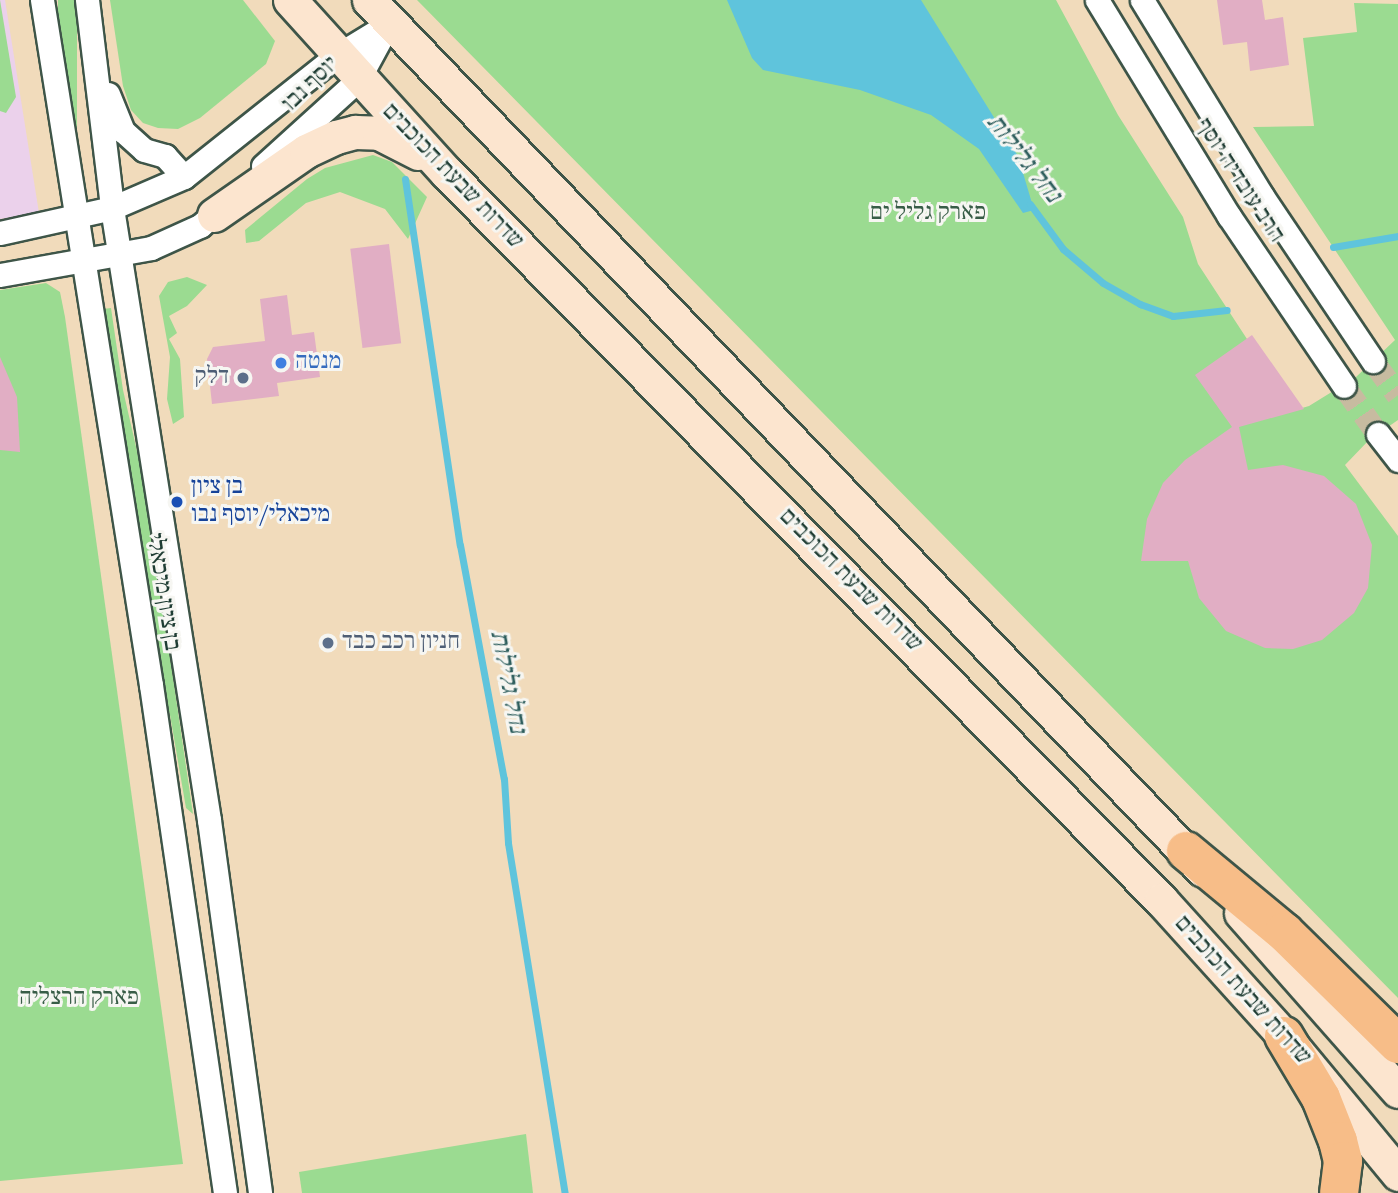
<!DOCTYPE html>
<meta charset="utf-8">
<style>
body{margin:0}
#map{position:relative;width:1398px;height:1193px;overflow:hidden;background:#f1dbbb;font-family:"Sorts Mill Goudy","Frank Ruhl Libre",serif}
div>[style]{position:absolute}
.built>*{inset:0;background:#ebd1eb}
.green>*{inset:0;background:#9bdb91;transform-origin:0 0}
.water>*{inset:0;background:#5fc4dc}
.stream>*{height:7px;margin:-3.5px;padding:0 3.5px;transform-origin:3.5px;border-radius:3.5px;background:#5fc4dc}
.building>*{inset:0;background:#e1aec4;transform-origin:0 0}
.minor-tunnel>*{height:23px;margin-top:-11.5px;transform-origin:0;background:repeating-linear-gradient(90deg,#c7bba0 0 23px,transparent 0 34px)}
.roads{filter:drop-shadow(2px 0 #3e5548) drop-shadow(-2px 0 #3e5548) drop-shadow(0 2px #3e5548) drop-shadow(0 -2px #3e5548)}
.minor>*{height:23px;margin:-11.5px;padding:0 11.5px;transform-origin:11.5px;border-radius:11.5px;background:#fff}
.secondary>*{height:33px;margin:-16.5px;padding:0 16.5px;transform-origin:16.5px;border-radius:16.5px;background:#fce5cf}
.motorway>*{height:38px;margin:-19px;padding:0 19px;transform-origin:19px;border-radius:19px;background:#f7bd88}
.dots>*{width:19px;height:19px;translate:-50% -50%;box-sizing:border-box;border:4px solid #f6f6f2;border-radius:50%}
span{translate:-50% -50%;white-space:nowrap;text-align:center;line-height:1.15;-webkit-text-stroke:6px #f6f6f2;paint-order:stroke}
.street-label{font-size:24px;color:#1f3d34}
.park-label{font-size:24px;color:#385d47}
.shop-label{font-size:24px;color:#366cbe}
.left{translate:0 -50%;text-align:left}
.service-label{font-size:24px;color:#4e5e75}
.right{translate:-100% -50%;text-align:right}
.transit-label{font-size:24px;color:#164399}
.water-label{font-size:26px;color:#2f5f5e;font-style:italic}
</style>
<div id="map">
<div class="built">
<div style="clip-path:polygon(0 0,5px 0,39px 213px,0 219px)"></div>
</div>
<div class="green">
<div style="clip-path:polygon(0 0,16px 97px,6px 113px,0 111px)"></div>
<div style="left:58px;top:0;width:19px;height:157px"></div>
<div style="clip-path:polygon(110px 0,243px 0,275px 41px,266px 64px,200px 118px,178px 129px,158px 128px,143px 123px,131px 110px,123px 86px)"></div>
<div style="clip-path:polygon(417px 0,1056px 0,1118px 115px,1183px 217px,1198px 264px,1247px 339px,1233px 428px,1309px 406px,1356px 377px,1395px 340px,1253px 127px,1314px 126px,1303px 38px,1357px 32px,1354px 3px,1398px 4px,1398px 420px,1369px 440px,1345px 465px,1398px 536px,1398px 998px)"></div>
<div style="clip-path:polygon(373px 155px,392px 162px,427px 197px,408px 239px,385px 209px,340px 192px,306px 203px,259px 241px,246px 243px,245px 230px,307px 179px,325px 168px)"></div>
<div style="clip-path:polygon(187px 277px,207px 285px,187px 306px,169px 316px,177px 333px,169px 339px,180px 359px,184px 417px,173px 424px,167px 399px,170px 357px,159px 296px,168px 282px)"></div>
<div style="clip-path:polygon(46px 283px,60px 292px,65px 317px,183px 1164px,0 1181px,0 290px)"></div>
<div style="clip-path:polygon(111px 308px,123px 390px,145px 486px,193px 814px,186px 808px,170px 715px,155px 665px,103px 309px)"></div>
<div style="clip-path:polygon(526px 1134px,533px 1193px,302px 1193px,299px 1172px)"></div>
</div>
<div class="water">
<div style="clip-path:polygon(727px 0,921px 0,1018px 156px,1034px 210px,1023px 213px,979px 149px,931px 115px,860px 90px,763px 70px,752px 58px)"></div>
</div>
<div class="stream">
<div style="left:405px;top:179px;width:370px;rotate:81.5deg"></div>
<div style="left:460px;top:545px;width:238px;rotate:79.4deg"></div>
<div style="left:504px;top:779px;width:64px;rotate:86.4deg"></div>
<div style="left:508px;top:843px;width:355px;rotate:80.8deg"></div>
<div style="left:1030px;top:204px;width:56px;rotate:53.7deg"></div>
<div style="left:1063px;top:249px;width:52px;rotate:40.4deg"></div>
<div style="left:1103px;top:283px;width:43px;rotate:29.6deg"></div>
<div style="left:1140px;top:304px;width:35px;rotate:20deg"></div>
<div style="left:1173px;top:316px;width:54px;rotate:-6.3deg"></div>
<div style="left:1333px;top:247px;width:66px;rotate:-9.6deg"></div>
</div>
<div class="building">
<div style="clip-path:polygon(1217px 0,1262px 0,1265px 20px,1283px 17px,1289px 65px,1250px 71px,1247px 42px,1223px 45px)"></div>
<div style="left:389px;top:244px;width:100px;height:39px;rotate:83deg"></div>
<div style="clip-path:polygon(287px 295px,292px 335px,314px 332px,320px 377px,277px 383px,279px 396px,212px 404px,207px 359px,213px 347px,265px 341px,260px 299px)"></div>
<div style="clip-path:polygon(1252px 335px,1304px 409px,1239px 427px,1248px 470px,1283px 465px,1324px 476px,1356px 504px,1372px 545px,1368px 588px,1354px 613px,1322px 640px,1293px 649px,1265px 648px,1226px 631px,1199px 598px,1188px 561px,1141px 561px,1147px 519px,1163px 483px,1185px 460px,1232px 427px,1195px 375px)"></div>
<div style="clip-path:polygon(0 357px,17px 397px,20px 452px,0 450px)"></div>
</div>
<div class="minor-tunnel">
<div style="left:1373px;top:361px;width:42px;rotate:53.7deg"></div>
<div style="left:1344px;top:386px;width:59px;rotate:54.7deg"></div>
</div>
<div class="roads">
<div class="minor">
<div style="left:42px;top:0;width:694px;rotate:80.96deg"></div>
<div style="left:151px;top:685px;width:513px;rotate:81.71deg"></div>
<div style="left:87px;top:0;width:209px;rotate:83.1deg"></div>
<div style="left:112px;top:208px;width:620px;rotate:80.99deg"></div>
<div style="left:209px;top:820px;width:376px;rotate:82.2deg"></div>
<div style="left:1097px;top:0;width:253px;rotate:58.6deg"></div>
<div style="left:1229px;top:216px;width:205px;rotate:55.9deg"></div>
<div style="left:1142px;top:0;width:230px;rotate:58.5deg"></div>
<div style="left:1262px;top:196px;width:199px;rotate:56.1deg"></div>
<div style="left:108px;top:94px;width:40px;rotate:68deg"></div>
<div style="left:123px;top:131px;width:28px;rotate:42deg"></div>
<div style="left:144px;top:150px;width:22px;rotate:16deg"></div>
<div style="left:165px;top:156px;width:28px;rotate:48deg"></div>
<div style="left:263px;top:166px;width:128px;rotate:-42.2deg"></div>
<div style="left:358px;top:80px;width:65px;rotate:-61.5deg"></div>
<div style="left:0;top:233px;width:115px;rotate:-12.6deg"></div>
<div style="left:112px;top:208px;width:78px;rotate:-23.3deg"></div>
<div style="left:184px;top:177px;width:194px;rotate:-38.5deg"></div>
<div style="left:336px;top:56px;width:60px;rotate:-31.3deg"></div>
<div style="left:0;top:275px;width:153px;rotate:-10.1deg"></div>
<div style="left:151px;top:248px;width:54px;rotate:-24.2deg"></div>
<div style="left:200px;top:226px;width:32px;rotate:-41deg"></div>
<div style="left:1378px;top:434px;width:33px;rotate:52deg"></div>
</div>
<div class="secondary">
<div style="left:290px;top:0;width:234px;rotate:47.8deg"></div>
<div style="left:447px;top:173px;width:1019px;rotate:45.52deg"></div>
<div style="left:1161px;top:900px;width:183px;rotate:47.9deg"></div>
<div style="left:1284px;top:1036px;width:179px;rotate:50.4deg"></div>
<div style="left:369px;top:0;width:1205px;rotate:46.21deg"></div>
<div style="left:214px;top:215px;width:112px;rotate:-34.8deg"></div>
<div style="left:306px;top:151px;width:33px;rotate:-25deg"></div>
<div style="left:336px;top:137px;width:20px;rotate:-15deg"></div>
<div style="left:355px;top:132px;width:24px;rotate:2deg"></div>
<div style="left:379px;top:133px;width:44px;rotate:27.1deg"></div>
<div style="left:1241px;top:913px;width:237px;rotate:48.6deg"></div>
</div>
<div class="motorway">
<div style="left:1186px;top:851px;width:127px;rotate:39.6deg"></div>
<div style="left:1284px;top:932px;width:160px;rotate:44.5deg"></div>
<div style="left:1284px;top:1036px;width:72px;rotate:59.2deg"></div>
<div style="left:1321px;top:1098px;width:46px;rotate:68.4deg"></div>
<div style="left:1338px;top:1141px;width:21px;rotate:76deg"></div>
<div style="left:1343px;top:1161px;width:32px;rotate:97deg"></div>
</div>
</div>
<div class="dots">
<div style="left:281px;top:363px;background:#3f7fe0"></div>
<div style="left:243px;top:378px;background:#5c6f8a"></div>
<div style="left:177px;top:502px;background:#1a4fb4"></div>
<div style="left:328px;top:643px;background:#5c6f8a"></div>
</div>
<div class="street-label">
<span style="left:311px;top:85px;rotate:-44deg">יוסף נבו</span>
<span style="left:452px;top:177px;rotate:46deg">שדרות שבעת הכוכבים</span>
<span style="left:1239px;top:181px;rotate:57deg">הרב עובדיה יוסף</span>
<span style="left:850px;top:581px;rotate:45deg">שדרות שבעת הכוכבים</span>
<span style="left:162px;top:592px;rotate:81deg">בן ציון מיכאלי</span>
<span style="left:1242px;top:991px;rotate:48deg">שדרות שבעת הכוכבים</span>
</div>
<div class="park-label">
<span style="left:928px;top:214px">פארק גליל ים</span>
<span style="left:79px;top:999px">פארק הרצליה</span>
</div>
<div class="shop-label">
<span class="left" style="left:295px;top:363px">מנטה</span>
</div>
<div class="service-label">
<span class="right" style="left:229px;top:378px">דלק</span>
<span class="left" style="left:342px;top:643px">חניון רכב כבד</span>
</div>
<div class="transit-label">
<span class="left" style="left:191px;top:502px">בן ציון<br>מיכאלי/יוסף נבו</span>
</div>
<div class="water-label">
<span style="left:1023px;top:159px;rotate:52deg">נחל גלילות</span>
<span style="left:507px;top:682px;rotate:79deg">נחל גלילות</span>
</div>
</div>
